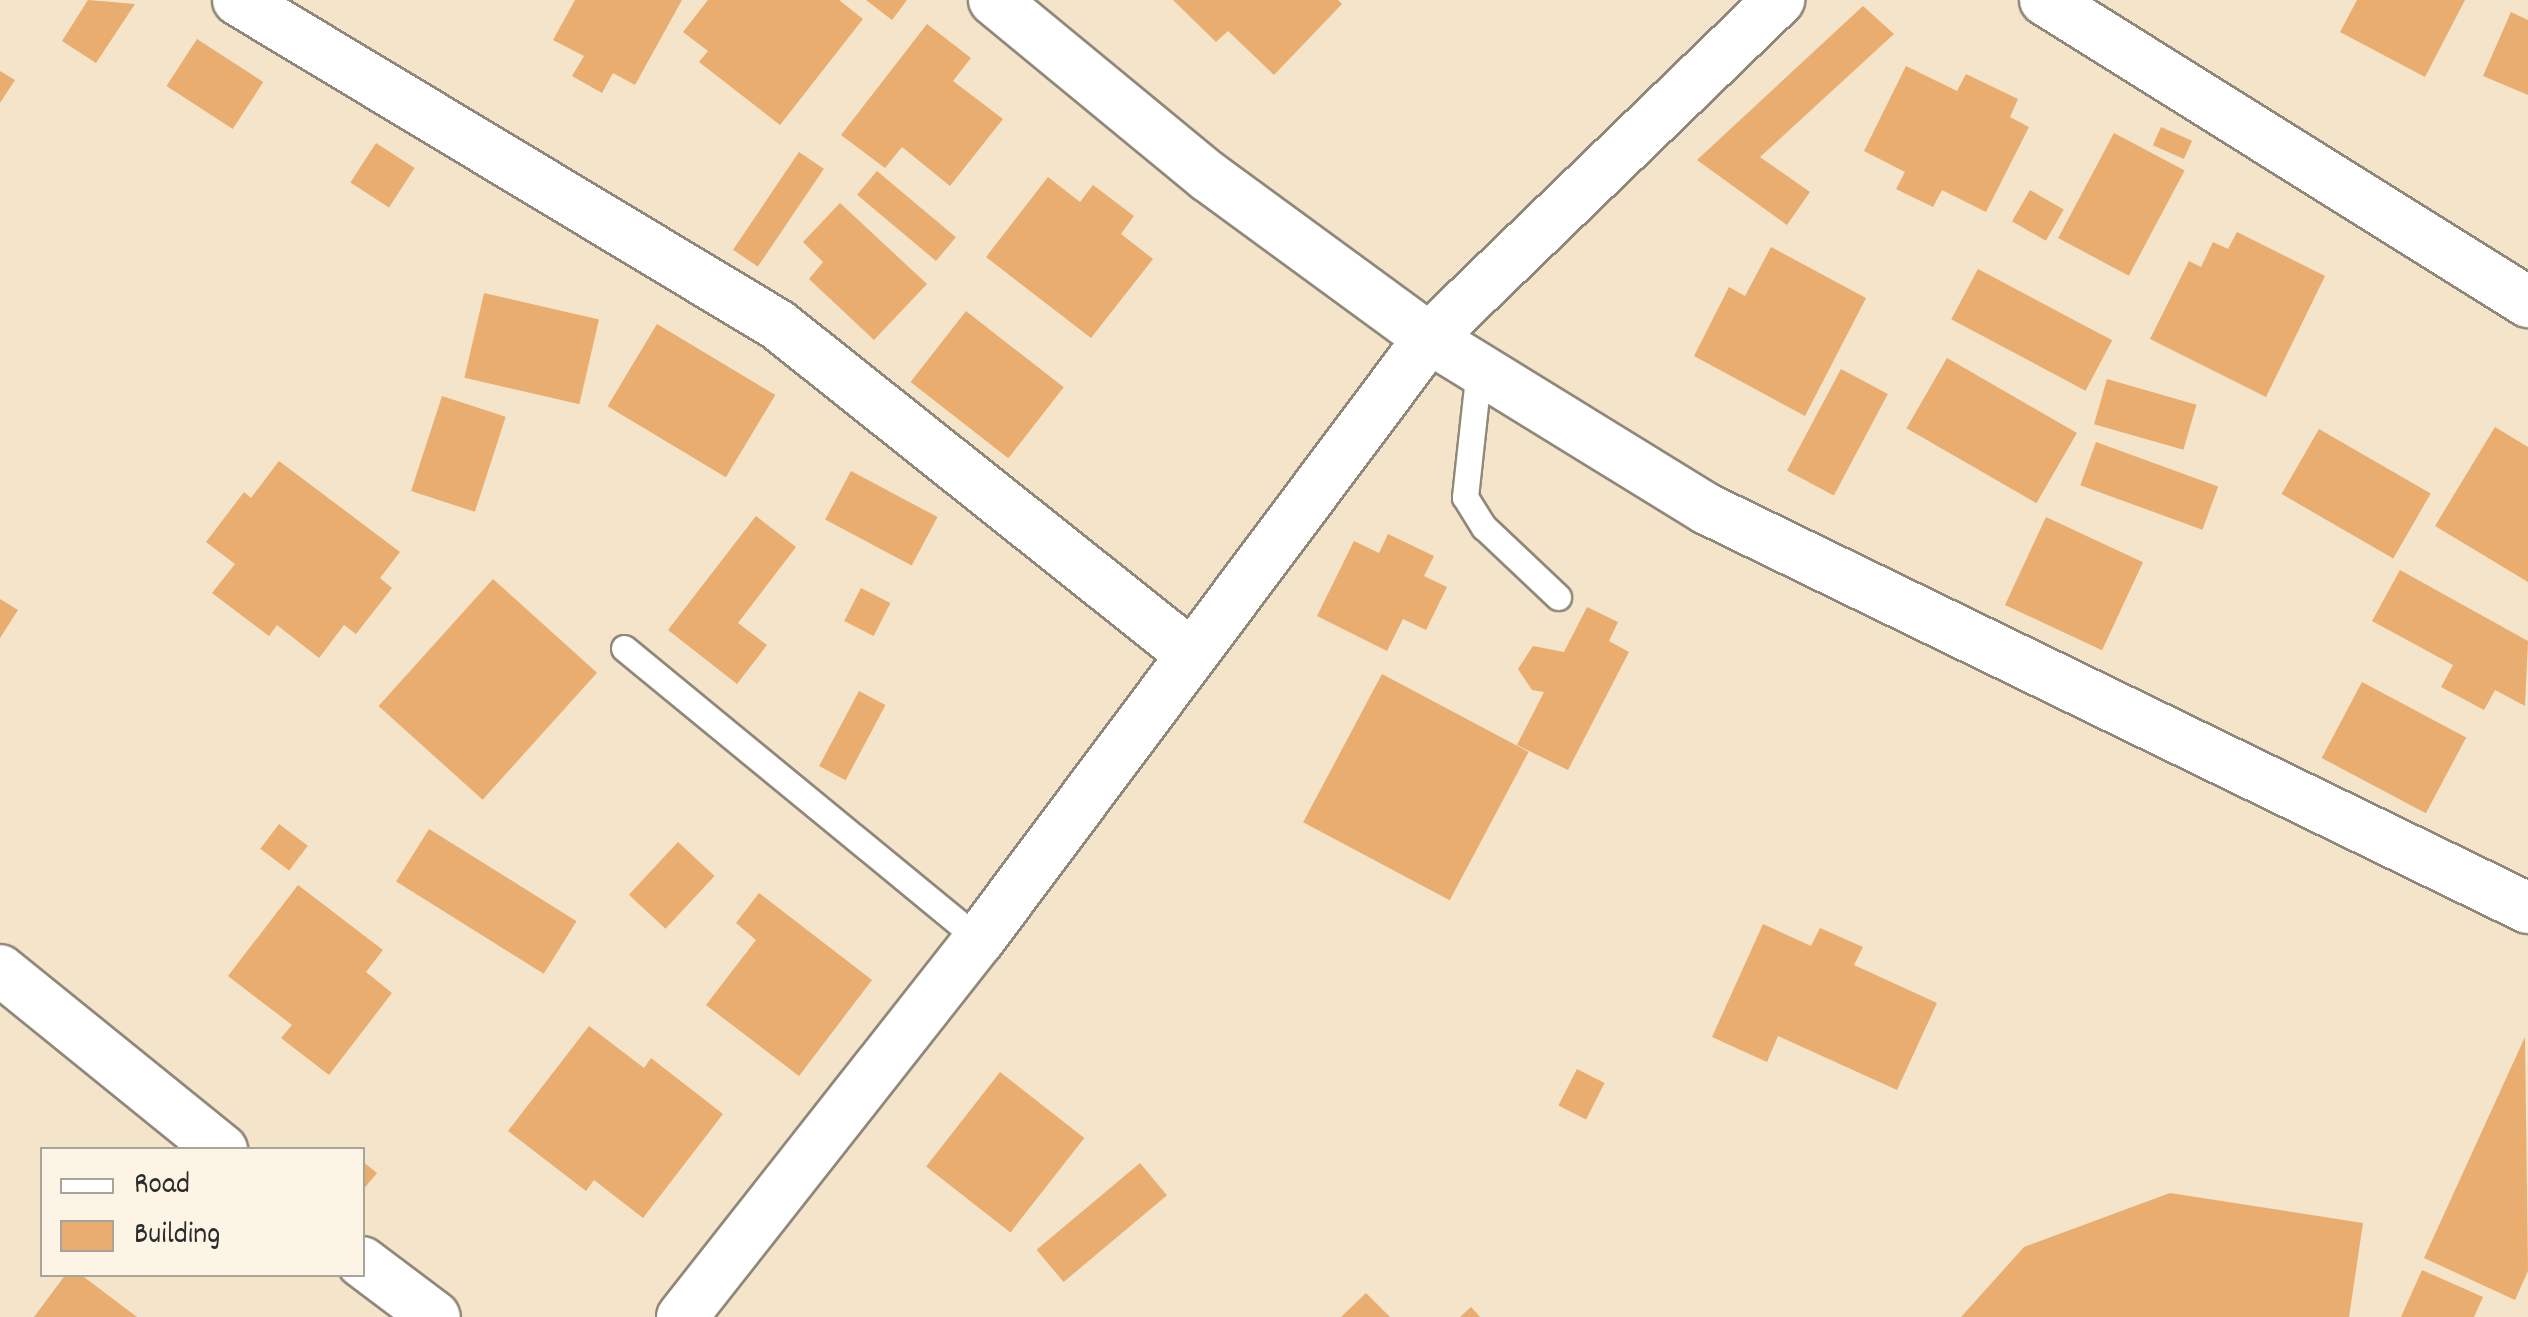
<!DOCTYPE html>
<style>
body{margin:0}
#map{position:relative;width:2528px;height:1317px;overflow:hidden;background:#f4e4c9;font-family:Dekko,sans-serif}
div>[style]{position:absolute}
.building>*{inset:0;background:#eaad70;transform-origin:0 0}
.roads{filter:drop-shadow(2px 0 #90887a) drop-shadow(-2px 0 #90887a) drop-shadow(0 2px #90887a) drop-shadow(0 -2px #90887a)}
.service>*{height:25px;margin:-12.5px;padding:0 12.5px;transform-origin:12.5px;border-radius:12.5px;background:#fff}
.minor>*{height:50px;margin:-25px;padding:0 25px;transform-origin:25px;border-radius:25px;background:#fff}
span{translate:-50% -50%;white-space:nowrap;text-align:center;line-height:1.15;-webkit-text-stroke:8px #fcf5e5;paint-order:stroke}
.legend{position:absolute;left:40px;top:1147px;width:325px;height:130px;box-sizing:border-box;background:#fcf5e5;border:2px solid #a8a49b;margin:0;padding:12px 18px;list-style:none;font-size:30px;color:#2b2b2b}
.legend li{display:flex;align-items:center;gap:20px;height:50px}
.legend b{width:50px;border:2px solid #a8a49b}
</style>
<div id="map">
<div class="building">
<div style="clip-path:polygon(88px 0,135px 4px,96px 63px,62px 41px)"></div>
<div style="clip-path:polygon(575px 0,682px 0,635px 85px,613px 73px,602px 93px,572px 76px,584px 56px,553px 40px)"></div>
<div style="clip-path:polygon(708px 0,839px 0,863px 19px,780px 125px,699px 62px,708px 51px,683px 32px)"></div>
<div style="clip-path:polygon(866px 0,907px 0,892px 20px)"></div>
<div style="clip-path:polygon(1173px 0,1338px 0,1342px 4px,1274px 75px,1228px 31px,1216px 42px)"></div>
<div style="clip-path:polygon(2357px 0,2465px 0,2425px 77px,2340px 32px)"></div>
<div style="clip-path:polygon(1863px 6px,1894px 34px,1760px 157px,1810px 192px,1787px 225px,1697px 160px)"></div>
<div style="clip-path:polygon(2511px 12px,2528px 20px,2528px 95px,2483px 76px)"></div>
<div style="clip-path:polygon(927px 24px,971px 58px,953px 81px,1003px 119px,950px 186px,902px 147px,885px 168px,841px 135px)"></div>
<div style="left:197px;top:39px;width:79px;height:56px;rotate:33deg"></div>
<div style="clip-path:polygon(1906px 66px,1957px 91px,1966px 74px,2018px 99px,2010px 117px,2029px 127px,1986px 212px,1942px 190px,1933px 207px,1896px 189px,1905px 172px,1864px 151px)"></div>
<div style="clip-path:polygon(0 71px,15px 80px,0 103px)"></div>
<div style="left:2161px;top:127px;width:34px;height:20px;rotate:24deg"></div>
<div style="left:2114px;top:133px;width:80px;height:119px;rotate:28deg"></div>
<div style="left:376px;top:143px;width:46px;height:47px;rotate:33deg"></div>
<div style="left:799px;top:152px;width:30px;height:118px;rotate:34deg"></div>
<div style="left:877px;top:171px;width:103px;height:31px;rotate:40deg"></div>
<div style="clip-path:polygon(1048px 177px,1080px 202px,1093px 185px,1134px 216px,1121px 234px,1153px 259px,1091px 338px,986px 257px)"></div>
<div style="left:2030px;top:190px;width:39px;height:36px;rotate:30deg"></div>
<div style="clip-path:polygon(840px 203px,927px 284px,874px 340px,809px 279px,823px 262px,803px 242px)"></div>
<div style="clip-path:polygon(2237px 232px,2325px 276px,2266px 397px,2150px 339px,2189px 261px,2201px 267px,2213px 242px,2228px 249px)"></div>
<div style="clip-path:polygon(1771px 247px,1866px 298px,1805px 416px,1694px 356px,1729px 287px,1745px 296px)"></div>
<div style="left:1978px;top:269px;width:152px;height:57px;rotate:28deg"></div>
<div style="left:484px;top:293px;width:118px;height:87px;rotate:13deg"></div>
<div style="left:966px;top:311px;width:124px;height:90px;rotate:38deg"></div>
<div style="left:657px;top:324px;width:138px;height:96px;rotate:31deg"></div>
<div style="left:1947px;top:358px;width:150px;height:81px;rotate:30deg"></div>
<div style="left:1841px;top:369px;width:53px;height:115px;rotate:28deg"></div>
<div style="left:2107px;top:379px;width:93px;height:47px;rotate:16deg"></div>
<div style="left:442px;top:396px;width:67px;height:100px;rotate:18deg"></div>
<div style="clip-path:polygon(2495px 427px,2528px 447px,2528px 582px,2435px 526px)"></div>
<div style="left:2319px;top:429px;width:129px;height:75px;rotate:30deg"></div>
<div style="left:2096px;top:442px;width:130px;height:46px;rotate:20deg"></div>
<div style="clip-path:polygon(279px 461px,400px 552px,380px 578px,392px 588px,356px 634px,344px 625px,319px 658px,277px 625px,269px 636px,212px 593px,235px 564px,206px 542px,244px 492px,251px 498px)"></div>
<div style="left:851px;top:471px;width:98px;height:55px;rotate:28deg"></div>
<div style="clip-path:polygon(756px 516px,796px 547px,738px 623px,767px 645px,737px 684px,668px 630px)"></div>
<div style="left:2046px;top:517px;width:107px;height:97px;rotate:25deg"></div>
<div style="clip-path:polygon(1388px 534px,1434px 556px,1424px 576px,1447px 587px,1426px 630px,1403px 619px,1387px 651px,1317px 616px,1354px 541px,1379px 553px)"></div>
<div style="clip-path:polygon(2400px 570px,2528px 641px,2525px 706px,2495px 690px,2484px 710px,2441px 687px,2453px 665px,2372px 621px)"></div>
<div style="left:493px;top:579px;width:140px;height:171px;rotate:42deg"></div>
<div style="left:861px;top:588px;width:33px;height:37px;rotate:27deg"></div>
<div style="clip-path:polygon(0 599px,18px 610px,0 638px)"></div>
<div style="clip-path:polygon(1587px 607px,1618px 622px,1609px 641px,1629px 652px,1568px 770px,1517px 745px,1544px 692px,1532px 690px,1518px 669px,1533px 646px,1564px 652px)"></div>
<div style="left:1382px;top:674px;width:166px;height:168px;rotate:28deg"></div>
<div style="left:2362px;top:682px;width:118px;height:86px;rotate:28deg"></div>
<div style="left:859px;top:691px;width:30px;height:85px;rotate:28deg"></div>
<div style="left:279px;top:824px;width:36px;height:31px;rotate:37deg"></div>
<div style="left:429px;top:829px;width:174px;height:62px;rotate:32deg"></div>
<div style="left:678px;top:842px;width:50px;height:72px;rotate:43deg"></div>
<div style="clip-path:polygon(298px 885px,383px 950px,366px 972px,392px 993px,329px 1075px,281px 1038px,292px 1025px,228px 976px)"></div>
<div style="clip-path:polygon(759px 893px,872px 980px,799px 1076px,706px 1005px,756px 940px,736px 923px)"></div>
<div style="clip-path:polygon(1763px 924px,1811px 946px,1820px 928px,1863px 947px,1854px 965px,1937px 1003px,1897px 1090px,1778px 1036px,1767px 1062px,1712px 1037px)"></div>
<div style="clip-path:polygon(589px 1026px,644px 1068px,651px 1058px,723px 1114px,643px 1218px,594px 1180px,586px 1191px,508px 1131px)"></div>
<div style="clip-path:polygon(2525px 1037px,2528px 1271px,2515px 1300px,2424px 1258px)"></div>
<div style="left:1577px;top:1069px;width:31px;height:41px;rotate:27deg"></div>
<div style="left:1000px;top:1072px;width:107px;height:120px;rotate:38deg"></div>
<div style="clip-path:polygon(362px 1161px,377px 1173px,362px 1191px)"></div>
<div style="left:1140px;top:1163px;width:42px;height:135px;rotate:50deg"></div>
<div style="clip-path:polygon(2170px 1193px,2363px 1223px,2349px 1317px,1961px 1317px,2024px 1247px)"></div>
<div style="clip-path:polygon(2422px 1270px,2483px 1297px,2474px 1317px,2401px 1317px)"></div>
<div style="clip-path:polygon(66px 1274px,80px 1274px,137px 1317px,34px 1317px)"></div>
<div style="clip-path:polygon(1366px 1293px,1390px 1317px,1341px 1317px)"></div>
<div style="clip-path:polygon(1471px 1307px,1480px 1317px,1460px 1317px)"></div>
</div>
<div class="roads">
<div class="service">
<div style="left:1479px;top:368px;width:130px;rotate:96.2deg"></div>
<div style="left:1465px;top:497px;width:36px;rotate:58deg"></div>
<div style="left:1484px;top:527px;width:102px;rotate:43.4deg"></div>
<div style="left:624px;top:648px;width:460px;rotate:39.4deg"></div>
</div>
<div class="minor">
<div style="left:238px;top:0;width:630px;rotate:31.04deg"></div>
<div style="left:778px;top:325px;width:529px;rotate:38.56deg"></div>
<div style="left:994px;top:0;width:278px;rotate:39.5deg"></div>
<div style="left:1209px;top:177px;width:273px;rotate:36.2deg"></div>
<div style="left:1429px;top:338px;width:326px;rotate:31.6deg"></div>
<div style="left:1707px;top:509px;width:913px;rotate:25.92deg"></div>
<div style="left:2045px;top:0;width:570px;rotate:32.02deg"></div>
<div style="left:0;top:970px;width:286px;rotate:39deg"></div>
<div style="left:362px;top:1262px;width:91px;rotate:37deg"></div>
<div style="left:682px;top:1317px;width:480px;rotate:-51.8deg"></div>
<div style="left:979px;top:940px;width:752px;rotate:-53.22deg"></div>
<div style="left:1429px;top:338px;width:487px;rotate:-44deg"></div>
</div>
</div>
<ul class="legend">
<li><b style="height:12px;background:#fff"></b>Road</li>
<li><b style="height:28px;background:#eaad70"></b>Building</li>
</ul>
</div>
